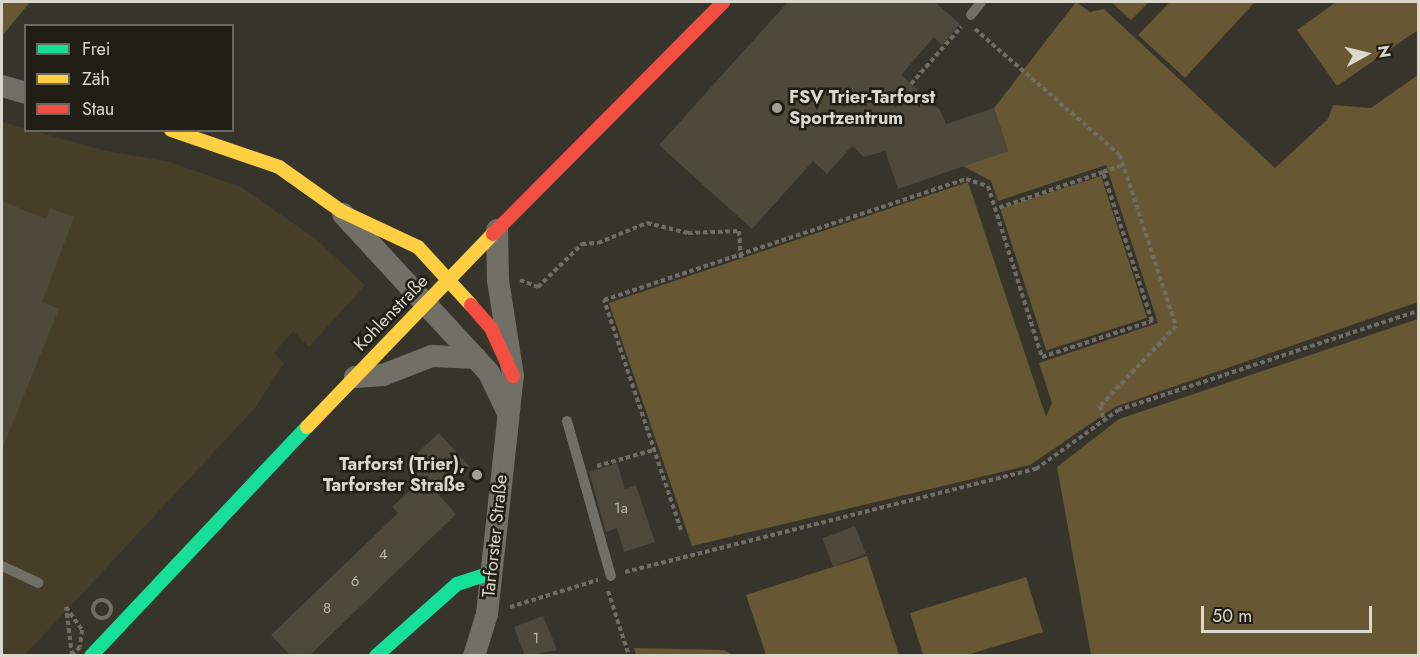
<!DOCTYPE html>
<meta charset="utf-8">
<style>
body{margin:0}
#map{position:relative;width:1420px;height:657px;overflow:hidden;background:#37342b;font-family:Jost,sans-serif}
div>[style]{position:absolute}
.built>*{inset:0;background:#463e28}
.green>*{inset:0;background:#675732;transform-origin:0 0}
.building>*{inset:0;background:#4e493a;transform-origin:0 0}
.path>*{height:4px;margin-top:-2px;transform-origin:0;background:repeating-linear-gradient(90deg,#6f6d66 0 4.5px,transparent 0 7.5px)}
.path>.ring{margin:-2px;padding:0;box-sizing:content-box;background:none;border:4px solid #6f6d66;border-radius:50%}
.lane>*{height:10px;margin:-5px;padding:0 5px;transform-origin:5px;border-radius:5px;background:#726f67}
.street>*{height:22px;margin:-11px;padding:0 11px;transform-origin:11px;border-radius:11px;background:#726f67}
.fast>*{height:14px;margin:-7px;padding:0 7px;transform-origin:7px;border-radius:7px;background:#16e098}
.slow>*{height:14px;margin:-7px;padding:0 7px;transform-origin:7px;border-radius:7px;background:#ffcf43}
.jam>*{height:14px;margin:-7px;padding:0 7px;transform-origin:7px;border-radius:7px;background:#f24e42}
.dots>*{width:16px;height:16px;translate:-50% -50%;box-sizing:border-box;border:3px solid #211e16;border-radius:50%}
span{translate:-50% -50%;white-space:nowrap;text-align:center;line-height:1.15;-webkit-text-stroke:5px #211e16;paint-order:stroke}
.number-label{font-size:15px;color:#b8b4a8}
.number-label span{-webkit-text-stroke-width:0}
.poi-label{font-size:18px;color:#dbd7cd;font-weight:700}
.left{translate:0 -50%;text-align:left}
.right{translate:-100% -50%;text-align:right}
.street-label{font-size:18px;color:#dbd7cd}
.frame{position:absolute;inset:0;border:3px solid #dbd7cd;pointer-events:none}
.legend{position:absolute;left:24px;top:24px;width:210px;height:108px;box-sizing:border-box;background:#211e16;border:2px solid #6b685f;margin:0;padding:8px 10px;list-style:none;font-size:18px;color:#dbd7cd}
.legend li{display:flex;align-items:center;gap:12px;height:30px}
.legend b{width:30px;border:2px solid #6b685f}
.north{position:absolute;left:1336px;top:24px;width:60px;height:60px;-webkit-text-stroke:4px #211e16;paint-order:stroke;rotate:82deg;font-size:16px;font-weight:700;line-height:24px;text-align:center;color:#dbd7cd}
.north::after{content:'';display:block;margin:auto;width:21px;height:27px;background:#dbd7cd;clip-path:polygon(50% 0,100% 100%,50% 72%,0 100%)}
.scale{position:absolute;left:1201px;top:606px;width:171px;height:27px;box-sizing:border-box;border:3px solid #dbd7cd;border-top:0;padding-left:8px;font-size:18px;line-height:21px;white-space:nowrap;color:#dbd7cd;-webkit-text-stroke:4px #211e16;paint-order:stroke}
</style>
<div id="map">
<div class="built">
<div style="clip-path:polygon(2px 122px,106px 151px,170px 162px,241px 187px,317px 240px,365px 285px,309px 347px,293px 331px,274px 353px,284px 363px,255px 408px,24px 656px,2px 655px)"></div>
</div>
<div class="green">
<div style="clip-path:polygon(2px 2px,30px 2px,2px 36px)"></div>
<div style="clip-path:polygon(1076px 2px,1090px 12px,1104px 9px,1275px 168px,1328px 119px,1333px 105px,1371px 108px,1418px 75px,1418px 302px,1115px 407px,1030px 465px,692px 546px,609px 303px,968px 182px,1046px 417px,1052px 403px,1039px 363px,1158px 323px,1106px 165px,998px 201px,991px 181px,963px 166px,1008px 151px,994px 108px)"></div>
<div style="clip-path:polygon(1111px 2px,1149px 2px,1131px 20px)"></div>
<div style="clip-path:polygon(1170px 2px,1255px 2px,1185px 78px,1138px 35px)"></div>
<div style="clip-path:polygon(1336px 2px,1418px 2px,1418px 30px,1337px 86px,1297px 30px)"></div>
<div style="left:1101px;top:176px;width:149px;height:106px;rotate:72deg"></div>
<div style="clip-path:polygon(1418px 319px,1418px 655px,1091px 655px,1057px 467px,1119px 419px)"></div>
<div style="clip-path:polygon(867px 556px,899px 655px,766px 655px,746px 595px)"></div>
<div style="clip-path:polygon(1026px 577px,1043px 632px,967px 655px,923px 655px,910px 613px)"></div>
<div style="clip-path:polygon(634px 648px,724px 650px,732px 655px,636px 655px)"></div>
</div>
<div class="building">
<div style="clip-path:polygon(788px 2px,935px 2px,960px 24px,942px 45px,934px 37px,901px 75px,940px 110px,946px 124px,994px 108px,1008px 151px,898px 189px,885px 151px,864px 157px,852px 146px,827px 174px,813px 161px,752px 229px,659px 145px)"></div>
<div style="clip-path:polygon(2px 201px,46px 219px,50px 208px,74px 217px,42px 302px,59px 309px,2px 449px)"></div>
<div style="clip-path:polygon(439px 433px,469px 466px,438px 494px,456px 514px,309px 656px,291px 656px,271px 635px,398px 513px,392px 507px,420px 481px,405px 464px)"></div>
<div style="clip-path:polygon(617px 463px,625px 489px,636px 485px,655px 542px,624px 552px,617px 528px,606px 532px,589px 472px)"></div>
<div style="left:855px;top:526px;width:30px;height:35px;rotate:69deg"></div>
<div style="clip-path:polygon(543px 616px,557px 650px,525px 656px,514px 627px)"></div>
</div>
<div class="path">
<div style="left:975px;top:29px;width:192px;rotate:41deg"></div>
<div style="left:1120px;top:155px;width:180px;rotate:71.9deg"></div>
<div style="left:1176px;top:326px;width:110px;rotate:133.5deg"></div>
<div style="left:1100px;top:406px;width:15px;rotate:74deg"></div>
<div style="left:911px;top:84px;width:76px;rotate:-48.7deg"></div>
<div style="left:1103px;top:172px;width:21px;rotate:-19deg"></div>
<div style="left:520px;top:280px;width:19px;rotate:21deg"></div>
<div style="left:538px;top:287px;width:62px;rotate:-44.3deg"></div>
<div style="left:582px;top:244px;width:16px;rotate:-4deg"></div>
<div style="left:598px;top:243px;width:53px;rotate:-22.2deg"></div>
<div style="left:647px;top:223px;width:42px;rotate:13.7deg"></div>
<div style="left:688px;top:233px;width:51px;rotate:-2.2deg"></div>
<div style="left:739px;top:231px;width:28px;rotate:86deg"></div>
<div style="left:597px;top:466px;width:59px;rotate:-15.7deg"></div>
<div style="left:681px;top:530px;width:243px;rotate:-108.5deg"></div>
<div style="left:604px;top:300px;width:382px;rotate:-18.5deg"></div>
<div style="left:966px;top:179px;width:23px;rotate:18deg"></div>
<div style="left:988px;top:186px;width:179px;rotate:72.5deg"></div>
<div style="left:1042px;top:357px;width:116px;rotate:-18.1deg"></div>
<div style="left:1152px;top:321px;width:157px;rotate:-108.2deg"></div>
<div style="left:1103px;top:172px;width:114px;rotate:161.1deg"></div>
<div style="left:625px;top:572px;width:424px;rotate:-14.1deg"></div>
<div style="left:1036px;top:469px;width:101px;rotate:-35.7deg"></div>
<div style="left:1118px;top:410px;width:316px;rotate:-18.3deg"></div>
<div style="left:608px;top:591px;width:68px;rotate:72.1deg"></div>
<div class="ring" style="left:93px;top:600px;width:14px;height:14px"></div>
<div style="left:66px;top:607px;width:28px;rotate:55deg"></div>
<div style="left:82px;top:630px;width:17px;rotate:97deg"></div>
<div style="left:80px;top:647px;width:11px;rotate:135deg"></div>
<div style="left:72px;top:655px;width:48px;rotate:-97.1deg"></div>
<div style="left:510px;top:607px;width:92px;rotate:-17.1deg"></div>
</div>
<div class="lane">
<div style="left:971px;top:15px;width:16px;rotate:-52deg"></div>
<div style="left:567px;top:421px;width:161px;rotate:74.2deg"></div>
<div style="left:2px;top:566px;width:40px;rotate:25deg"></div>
</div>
<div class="street">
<div style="left:2px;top:86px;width:25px;rotate:16deg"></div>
<div style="left:343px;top:214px;width:216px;rotate:47.4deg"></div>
<div style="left:489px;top:373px;width:44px;rotate:64.6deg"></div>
<div style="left:355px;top:377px;width:28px;rotate:-4deg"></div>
<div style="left:383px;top:375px;width:53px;rotate:-21.2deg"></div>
<div style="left:432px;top:356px;width:44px;rotate:2.6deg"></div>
<div style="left:474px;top:656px;width:44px;rotate:-72.8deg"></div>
<div style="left:487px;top:614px;width:239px;rotate:-83.8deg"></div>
<div style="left:513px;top:376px;width:97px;rotate:-98.9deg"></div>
<div style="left:498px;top:280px;width:50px;rotate:-91.1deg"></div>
</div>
<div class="fast">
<div style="left:91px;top:656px;width:315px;rotate:-46.7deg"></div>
<div style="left:376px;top:656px;width:108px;rotate:-41.6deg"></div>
<div style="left:457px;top:584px;width:36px;rotate:-18deg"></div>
</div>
<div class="slow">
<div style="left:171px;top:130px;width:114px;rotate:18.9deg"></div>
<div style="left:279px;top:167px;width:76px;rotate:35.4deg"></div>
<div style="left:341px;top:211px;width:85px;rotate:25.1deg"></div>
<div style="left:418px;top:247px;width:79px;rotate:47.6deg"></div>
<div style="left:307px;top:427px;width:268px;rotate:-46.1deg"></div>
</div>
<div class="jam">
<div style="left:493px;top:234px;width:327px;rotate:-45.2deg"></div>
<div style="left:471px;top:305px;width:30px;rotate:49deg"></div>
<div style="left:491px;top:328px;width:53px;rotate:65.4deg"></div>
</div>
<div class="dots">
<div style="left:777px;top:108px;background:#a29e94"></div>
<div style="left:477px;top:475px;background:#a29e94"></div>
</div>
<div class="number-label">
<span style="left:621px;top:509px">1a</span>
<span style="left:383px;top:555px">4</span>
<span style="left:355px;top:582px">6</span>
<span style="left:327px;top:609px">8</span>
<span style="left:536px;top:639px">1</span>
</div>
<div class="poi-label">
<span class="left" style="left:789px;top:108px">FSV Trier-Tarforst<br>Sportzentrum</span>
<span class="right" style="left:465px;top:475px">Tarforst (Trier),<br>Tarforster Straße</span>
</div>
<div class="street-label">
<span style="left:391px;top:313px;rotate:-46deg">Kohlenstraße</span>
<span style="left:495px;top:536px;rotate:-84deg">Tarforster Straße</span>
</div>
<div class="frame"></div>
<ul class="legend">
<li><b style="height:8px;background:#16e098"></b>Frei</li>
<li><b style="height:8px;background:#ffcf43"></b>Zäh</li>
<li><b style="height:8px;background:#f24e42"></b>Stau</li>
</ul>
<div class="north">N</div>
<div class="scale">50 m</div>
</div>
